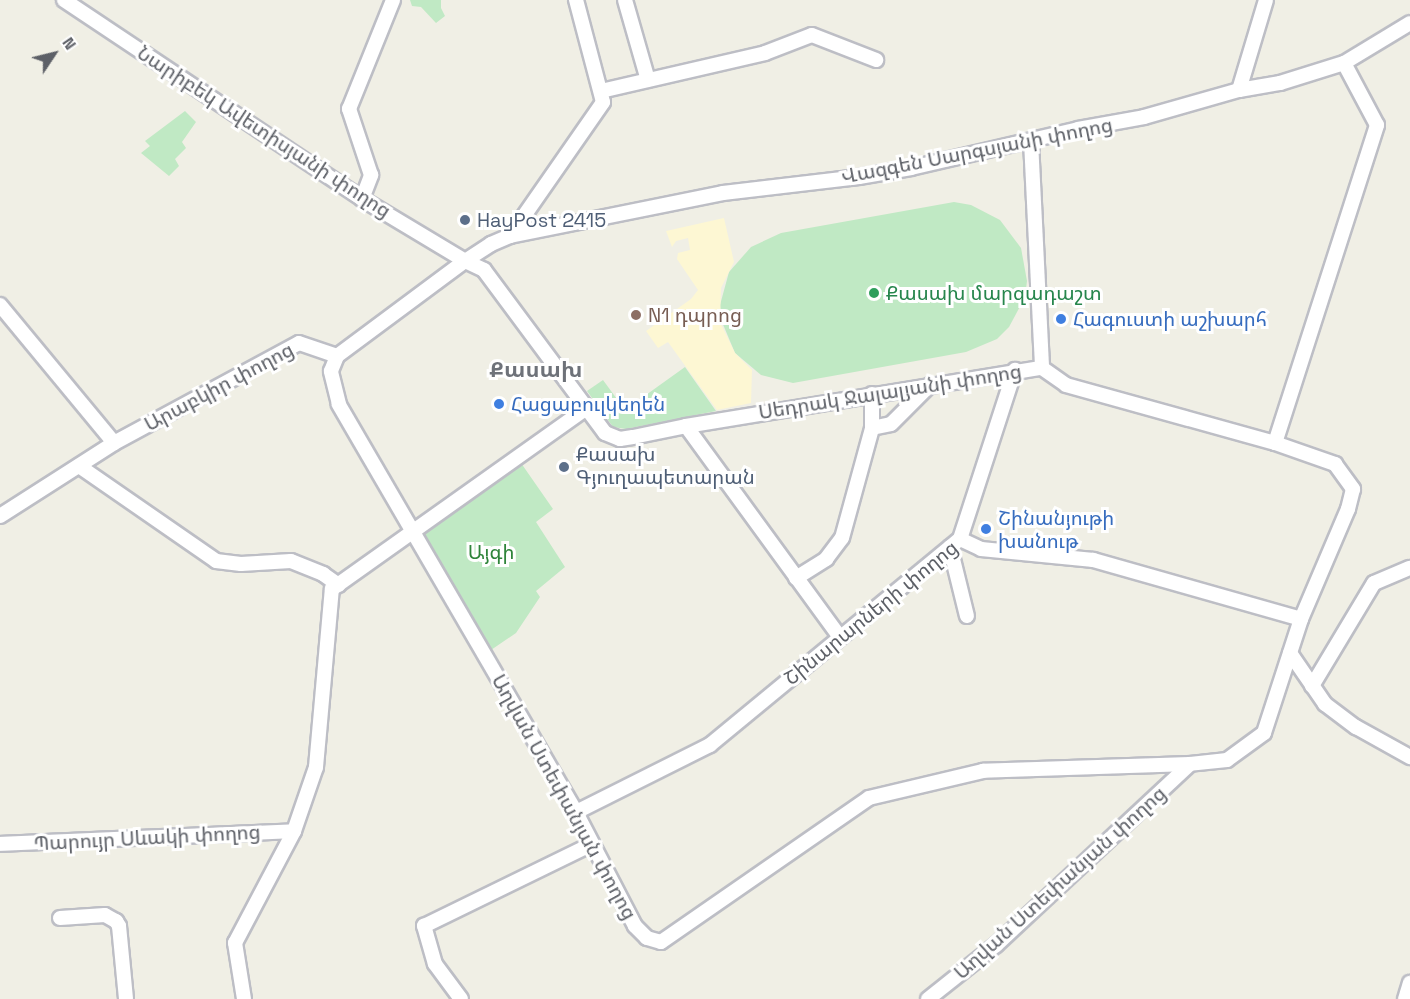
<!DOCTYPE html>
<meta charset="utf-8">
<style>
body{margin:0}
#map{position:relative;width:1410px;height:999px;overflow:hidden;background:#f0efe5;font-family:"Space Grotesk","Noto Sans Armenian",sans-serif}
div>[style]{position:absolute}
.green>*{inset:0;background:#c0e9c4}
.sand>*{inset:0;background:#fdf7d3}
.roads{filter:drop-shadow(2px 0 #bdbec5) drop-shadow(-2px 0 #bdbec5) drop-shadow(0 2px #bdbec5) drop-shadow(0 -2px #bdbec5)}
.minor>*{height:14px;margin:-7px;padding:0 7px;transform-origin:7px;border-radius:7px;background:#fff}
.dots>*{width:16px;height:16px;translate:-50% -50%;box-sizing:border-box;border:3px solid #fff;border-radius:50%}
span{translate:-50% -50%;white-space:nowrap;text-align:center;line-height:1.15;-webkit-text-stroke:6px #fff;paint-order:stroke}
.street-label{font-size:20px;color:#5d6067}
.service-label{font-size:20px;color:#4e5e75}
.left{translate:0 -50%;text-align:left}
.leisure-label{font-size:20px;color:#27864d}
.education-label{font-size:20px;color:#785e54}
.shop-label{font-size:20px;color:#366cbe}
.park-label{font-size:20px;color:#2f843a}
.quarter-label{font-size:22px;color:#6e7279;font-weight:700}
.north{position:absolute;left:24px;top:24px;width:60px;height:60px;-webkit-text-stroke:4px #fff;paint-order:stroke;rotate:55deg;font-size:16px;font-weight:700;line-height:24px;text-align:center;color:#5d6067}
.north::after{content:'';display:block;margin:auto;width:21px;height:27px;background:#5d6067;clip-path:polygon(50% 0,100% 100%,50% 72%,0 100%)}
</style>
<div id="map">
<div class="green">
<div style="clip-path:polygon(410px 0,441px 0,441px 8px,445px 16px,436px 23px,421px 7px,412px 6px)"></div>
<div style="clip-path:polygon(185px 111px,196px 122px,182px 142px,186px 148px,175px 159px,179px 166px,169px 176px,141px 153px,150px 146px,145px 141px)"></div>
<div style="clip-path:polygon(954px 202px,971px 205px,1000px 220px,1021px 248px,1027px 281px,1025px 297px,1009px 327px,997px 339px,966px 352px,793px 383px,761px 375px,735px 353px,722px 322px,720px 305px,729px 272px,751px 247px,781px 233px)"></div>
<div style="clip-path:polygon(685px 367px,716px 411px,626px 429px,613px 427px,587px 391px,603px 380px,625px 410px)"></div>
<div style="clip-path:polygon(521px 463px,553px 509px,536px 522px,565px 567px,536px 591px,540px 597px,516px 633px,491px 650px,414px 535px)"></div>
</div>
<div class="sand">
<div style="clip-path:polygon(724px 218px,734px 262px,721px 288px,720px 322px,735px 353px,752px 370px,751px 403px,717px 410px,668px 342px,658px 348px,646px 331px,691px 299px,698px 290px,677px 259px,678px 253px,690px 250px,688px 238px,676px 241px,672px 247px,666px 231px)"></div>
</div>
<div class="roads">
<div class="minor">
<div style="left:64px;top:0;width:358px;rotate:33.7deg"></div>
<div style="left:362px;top:199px;width:120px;rotate:31deg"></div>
<div style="left:465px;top:261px;width:21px;rotate:25deg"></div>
<div style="left:484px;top:270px;width:203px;rotate:53.4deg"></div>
<div style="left:605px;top:433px;width:16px;rotate:22deg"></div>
<div style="left:620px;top:439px;width:13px;rotate:-9deg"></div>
<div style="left:633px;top:437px;width:54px;rotate:-11.7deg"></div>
<div style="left:686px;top:426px;width:361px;rotate:-9.3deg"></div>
<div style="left:1042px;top:368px;width:29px;rotate:35deg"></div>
<div style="left:1066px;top:385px;width:217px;rotate:15.5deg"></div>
<div style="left:1275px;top:443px;width:64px;rotate:19.3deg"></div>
<div style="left:1335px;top:464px;width:31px;rotate:54deg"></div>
<div style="left:1353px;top:489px;width:21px;rotate:104deg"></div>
<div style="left:1348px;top:509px;width:120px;rotate:113.1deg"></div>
<div style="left:1301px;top:619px;width:120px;rotate:108deg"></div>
<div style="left:1264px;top:733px;width:46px;rotate:143.9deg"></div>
<div style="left:1227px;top:760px;width:37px;rotate:174deg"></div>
<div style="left:1190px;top:764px;width:207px;rotate:178.1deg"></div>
<div style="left:983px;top:771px;width:117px;rotate:166.7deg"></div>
<div style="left:869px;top:798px;width:253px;rotate:145.3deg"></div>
<div style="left:661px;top:942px;width:15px;rotate:-164deg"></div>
<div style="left:647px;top:938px;width:17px;rotate:-135deg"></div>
<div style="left:635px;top:926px;width:128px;rotate:-117.4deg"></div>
<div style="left:576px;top:812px;width:472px;rotate:-120.2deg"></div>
<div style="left:339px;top:404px;width:34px;rotate:-104deg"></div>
<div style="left:331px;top:371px;width:16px;rotate:-68deg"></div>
<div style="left:337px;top:356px;width:159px;rotate:-36.6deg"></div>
<div style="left:465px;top:261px;width:31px;rotate:-33deg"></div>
<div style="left:491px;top:244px;width:21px;rotate:-23deg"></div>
<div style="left:510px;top:236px;width:217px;rotate:-11.4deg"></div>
<div style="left:723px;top:193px;width:137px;rotate:-6.7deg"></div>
<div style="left:859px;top:177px;width:53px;rotate:-9.8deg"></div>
<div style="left:911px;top:168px;width:171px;rotate:-13.1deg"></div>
<div style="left:1078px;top:129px;width:67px;rotate:-10.3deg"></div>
<div style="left:1144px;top:117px;width:99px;rotate:-15.9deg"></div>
<div style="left:1239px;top:90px;width:42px;rotate:-9.7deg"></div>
<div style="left:1280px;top:83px;width:67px;rotate:-17.4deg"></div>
<div style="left:1344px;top:63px;width:77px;rotate:-31.2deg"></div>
<div style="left:625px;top:0;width:83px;rotate:74deg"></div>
<div style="left:1239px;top:90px;width:94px;rotate:-73.3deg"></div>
<div style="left:601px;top:91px;width:168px;rotate:-13deg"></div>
<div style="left:765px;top:53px;width:50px;rotate:-21deg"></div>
<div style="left:812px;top:35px;width:69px;rotate:21.3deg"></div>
<div style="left:1031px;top:141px;width:227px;rotate:87.2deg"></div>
<div style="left:362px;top:199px;width:26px;rotate:-69deg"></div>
<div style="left:371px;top:175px;width:70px;rotate:-108.4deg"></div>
<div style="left:349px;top:109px;width:118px;rotate:-68deg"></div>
<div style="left:510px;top:236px;width:163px;rotate:-55.2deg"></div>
<div style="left:603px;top:102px;width:106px;rotate:-104.8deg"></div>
<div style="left:0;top:305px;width:179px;rotate:50.4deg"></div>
<div style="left:686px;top:426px;width:261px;rotate:53.9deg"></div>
<div style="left:872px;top:428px;width:19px;rotate:-12deg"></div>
<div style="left:891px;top:424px;width:55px;rotate:-45deg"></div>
<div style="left:1275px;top:443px;width:334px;rotate:-72.2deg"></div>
<div style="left:1377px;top:125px;width:70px;rotate:-118deg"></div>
<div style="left:79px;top:466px;width:167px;rotate:34.7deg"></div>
<div style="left:216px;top:561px;width:25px;rotate:7deg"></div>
<div style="left:241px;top:564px;width:50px;rotate:-3.4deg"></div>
<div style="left:291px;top:561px;width:35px;rotate:22deg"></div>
<div style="left:323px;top:574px;width:19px;rotate:35deg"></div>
<div style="left:0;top:516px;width:135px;rotate:-32.6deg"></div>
<div style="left:114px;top:443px;width:210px;rotate:-28.4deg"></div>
<div style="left:299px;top:343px;width:40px;rotate:18.9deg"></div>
<div style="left:960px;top:539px;width:23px;rotate:25deg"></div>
<div style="left:981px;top:549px;width:113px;rotate:5.6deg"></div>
<div style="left:1093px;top:560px;width:216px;rotate:15.8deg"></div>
<div style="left:960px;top:539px;width:178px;rotate:-72deg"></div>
<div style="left:950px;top:547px;width:71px;rotate:76.2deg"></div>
<div style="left:796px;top:578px;width:36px;rotate:-32deg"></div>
<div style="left:826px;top:559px;width:26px;rotate:-53deg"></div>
<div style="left:842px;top:538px;width:114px;rotate:-74.7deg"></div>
<div style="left:872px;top:428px;width:34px;rotate:-90deg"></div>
<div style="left:1290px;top:653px;width:62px;rotate:55.5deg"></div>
<div style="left:1325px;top:704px;width:39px;rotate:37deg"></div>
<div style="left:1356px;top:727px;width:62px;rotate:29.1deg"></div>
<div style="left:1312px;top:686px;width:120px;rotate:-59deg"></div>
<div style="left:1374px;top:583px;width:39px;rotate:-23deg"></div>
<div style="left:576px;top:812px;width:150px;rotate:-26.6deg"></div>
<div style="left:710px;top:745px;width:324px;rotate:-39.5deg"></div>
<div style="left:0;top:844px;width:294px;rotate:-2.5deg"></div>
<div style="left:60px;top:918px;width:45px;rotate:-3.8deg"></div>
<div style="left:105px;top:915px;width:13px;rotate:29deg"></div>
<div style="left:116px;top:921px;width:6px;rotate:59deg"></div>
<div style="left:119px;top:926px;width:73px;rotate:84.5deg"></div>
<div style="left:244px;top:999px;width:57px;rotate:-99.1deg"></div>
<div style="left:235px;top:943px;width:127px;rotate:-62.2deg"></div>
<div style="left:294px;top:831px;width:68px;rotate:-71deg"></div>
<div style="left:316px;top:767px;width:179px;rotate:-84.9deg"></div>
<div style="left:332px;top:589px;width:310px;rotate:-35.4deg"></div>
<div style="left:461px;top:999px;width:44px;rotate:-126.6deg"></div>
<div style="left:435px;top:964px;width:40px;rotate:-106deg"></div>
<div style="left:424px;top:926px;width:187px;rotate:-26deg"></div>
<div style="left:928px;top:999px;width:87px;rotate:-38.5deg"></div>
<div style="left:996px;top:945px;width:265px;rotate:-43deg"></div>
<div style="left:1405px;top:999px;width:17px;rotate:-73deg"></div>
</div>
</div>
<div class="dots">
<div style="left:465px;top:220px;background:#5c6f8a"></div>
<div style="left:874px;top:293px;background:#2e9e5b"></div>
<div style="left:636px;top:315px;background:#8d6e63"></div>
<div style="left:1061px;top:319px;background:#3f7fe0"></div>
<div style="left:499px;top:404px;background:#3f7fe0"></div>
<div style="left:564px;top:467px;background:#5c6f8a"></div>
<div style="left:986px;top:529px;background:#3f7fe0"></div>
</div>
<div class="street-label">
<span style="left:264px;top:132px;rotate:33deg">Նարիբեկ Ավետիսյանի փողոց</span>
<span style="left:977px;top:151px;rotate:-11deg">Վազգեն Սարգսյանի փողոց</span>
<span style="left:219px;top:387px;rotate:-28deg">Արաբկիր փողոց</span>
<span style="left:890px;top:392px;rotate:-9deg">Սեդրակ Ջալալյանի փողոց</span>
<span style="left:871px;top:613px;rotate:-39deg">Շինարարների փողոց</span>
<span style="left:564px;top:797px;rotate:61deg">Աղվան Ստեփանյան փողոց</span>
<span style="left:147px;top:838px;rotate:-3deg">Պարույր Սևակի փողոց</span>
<span style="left:1060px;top:883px;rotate:-42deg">Աղվան Ստեփանյան փողոց</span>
</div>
<div class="service-label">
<span class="left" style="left:477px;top:220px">HayPost 2415</span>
<span class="left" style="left:576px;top:466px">Քասախ<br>Գյուղապետարան</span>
</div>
<div class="leisure-label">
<span class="left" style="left:886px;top:293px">Քասախ մարզադաշտ</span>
</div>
<div class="education-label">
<span class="left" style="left:648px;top:315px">N1 դպրոց</span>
</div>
<div class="shop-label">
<span class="left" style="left:1073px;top:319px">Հագուստի աշխարհ</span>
<span class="left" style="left:511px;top:404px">Հացաբուլկեղեն</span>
<span class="left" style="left:998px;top:530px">Շինանյութի<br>խանութ</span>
</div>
<div class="park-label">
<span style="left:491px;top:552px">Այգի</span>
</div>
<div class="quarter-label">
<span style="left:536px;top:370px">Քասախ</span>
</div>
<div class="north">N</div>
</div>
